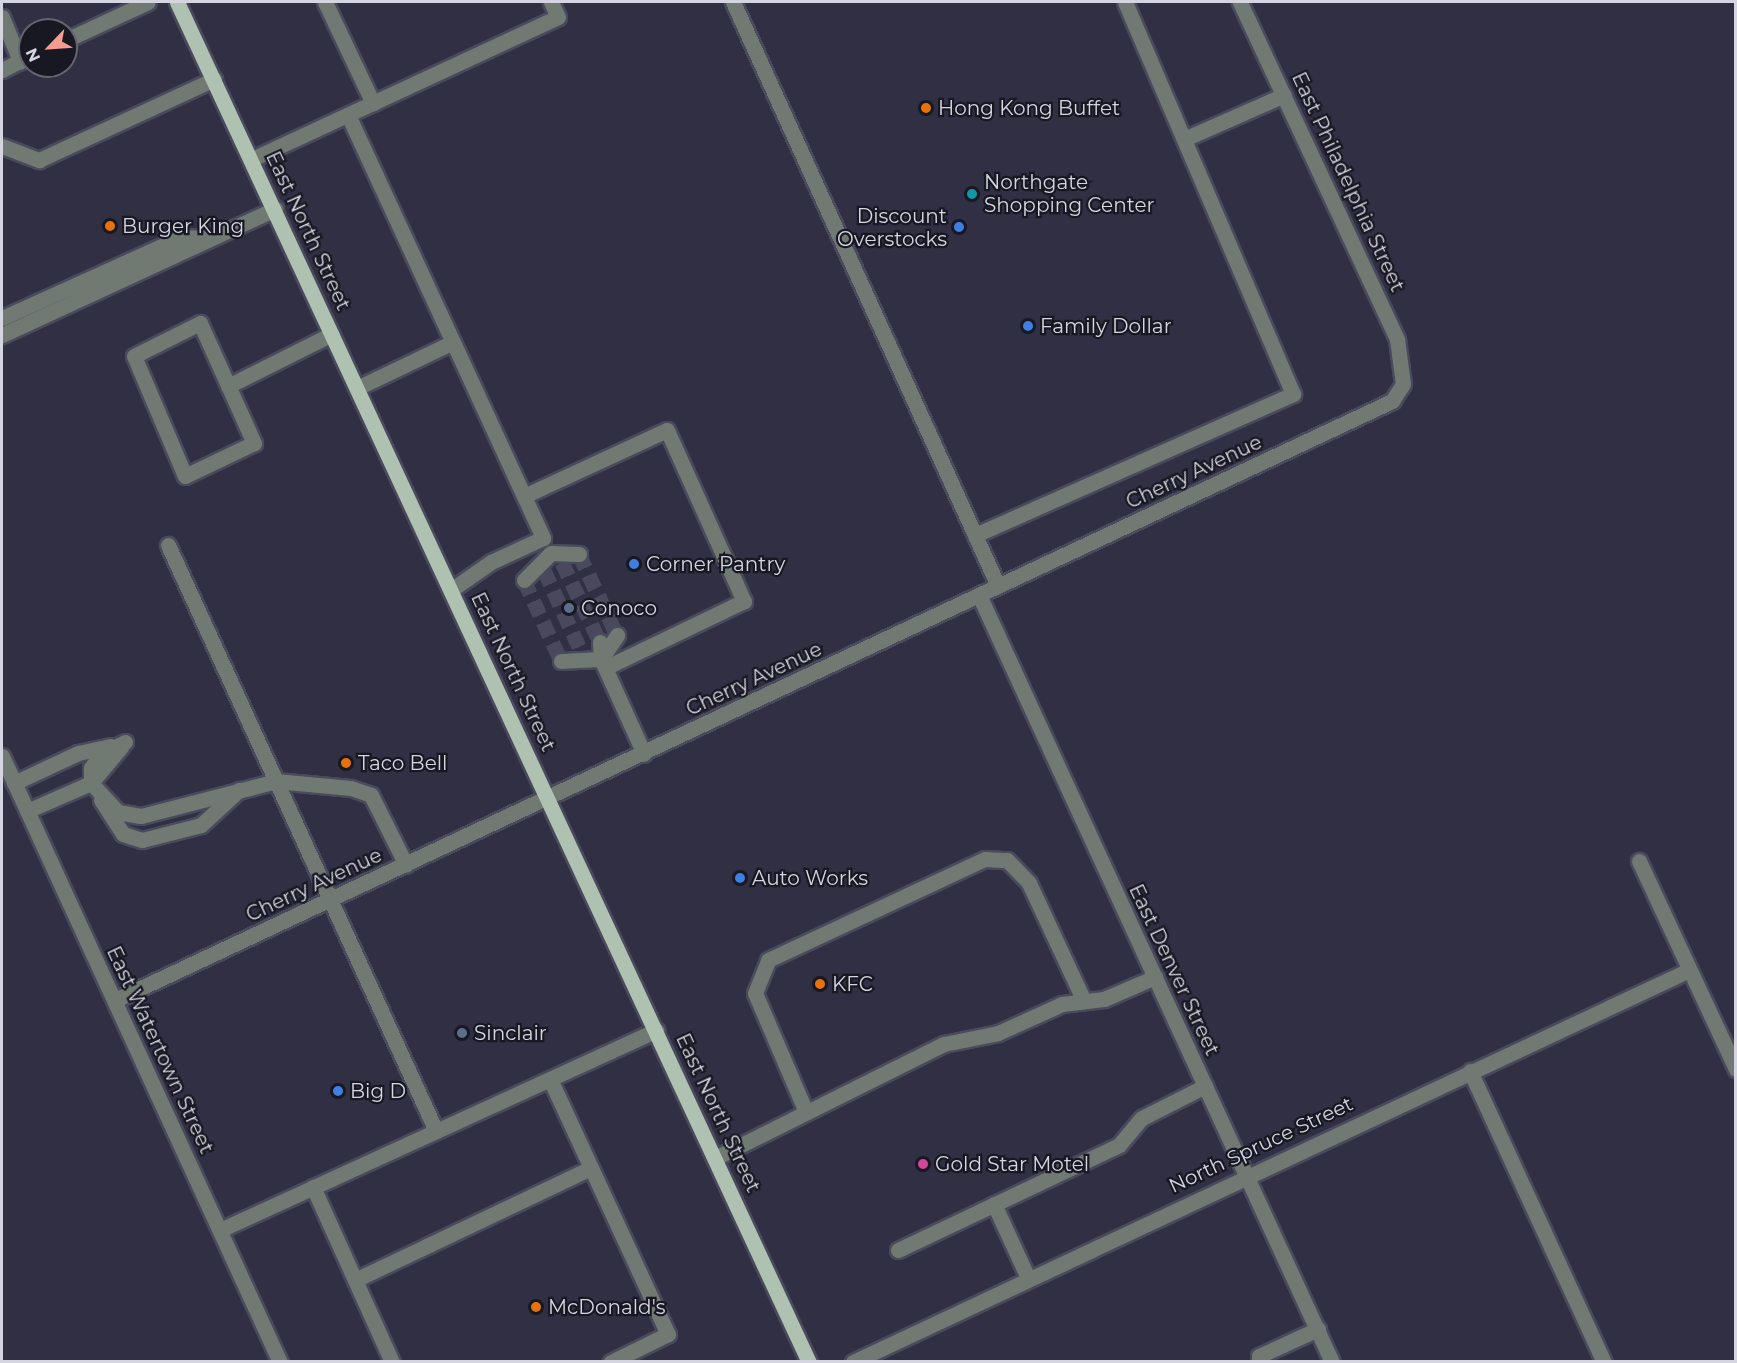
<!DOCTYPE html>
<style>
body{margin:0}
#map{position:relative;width:1737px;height:1363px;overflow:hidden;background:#302f44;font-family:Montserrat,sans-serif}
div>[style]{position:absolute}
.minor-tunnel>*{height:15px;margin-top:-7.5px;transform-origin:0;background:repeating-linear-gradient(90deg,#49485c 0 15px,transparent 0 23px)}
.roads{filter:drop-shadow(2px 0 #4a4a5d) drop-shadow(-2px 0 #4a4a5d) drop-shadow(0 2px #4a4a5d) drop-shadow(0 -2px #4a4a5d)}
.minor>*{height:15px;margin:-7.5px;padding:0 7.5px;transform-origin:7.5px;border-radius:7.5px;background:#707a72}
.major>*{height:15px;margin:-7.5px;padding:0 7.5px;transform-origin:7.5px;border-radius:7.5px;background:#afc2b1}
.dots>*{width:16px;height:16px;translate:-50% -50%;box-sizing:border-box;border:3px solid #181822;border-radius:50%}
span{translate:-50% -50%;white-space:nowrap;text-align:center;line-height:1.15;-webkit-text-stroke:4.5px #181822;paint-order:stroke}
.poi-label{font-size:20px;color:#d5d5e2}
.left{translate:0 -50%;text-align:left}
.right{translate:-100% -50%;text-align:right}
.street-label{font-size:20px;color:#d5d5e2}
.frame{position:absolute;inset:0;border:3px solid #d5d5e2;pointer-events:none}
.north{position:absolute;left:18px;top:18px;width:60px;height:60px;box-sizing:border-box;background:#181822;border:2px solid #64646f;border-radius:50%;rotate:245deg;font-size:16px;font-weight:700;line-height:24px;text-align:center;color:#d5d5e2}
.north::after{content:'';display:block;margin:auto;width:21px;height:27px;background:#f59c92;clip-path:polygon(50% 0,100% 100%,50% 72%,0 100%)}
</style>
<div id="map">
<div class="minor-tunnel">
<div style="left:579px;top:554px;width:89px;rotate:64.9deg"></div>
<div style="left:562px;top:562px;width:89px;rotate:64.6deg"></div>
<div style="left:544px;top:570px;width:89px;rotate:65.4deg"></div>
<div style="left:524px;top:580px;width:89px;rotate:65.4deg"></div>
</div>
<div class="roads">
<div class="minor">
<div style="left:325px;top:2px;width:112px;rotate:64.6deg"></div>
<div style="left:733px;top:2px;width:641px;rotate:65.59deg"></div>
<div style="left:2px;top:17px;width:48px;rotate:67.8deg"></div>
<div style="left:66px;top:40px;width:90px;rotate:-24.9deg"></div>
<div style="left:2px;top:70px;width:31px;rotate:-27deg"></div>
<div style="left:348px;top:115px;width:250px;rotate:65.2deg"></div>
<div style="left:1184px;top:139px;width:109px;rotate:-23.7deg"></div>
<div style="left:2px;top:146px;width:40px;rotate:21deg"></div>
<div style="left:39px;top:160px;width:193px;rotate:-24.8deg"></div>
<div style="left:252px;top:159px;width:337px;rotate:-24.9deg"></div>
<div style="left:558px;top:17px;width:17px;rotate:-115deg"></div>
<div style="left:2px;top:318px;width:196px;rotate:-24.3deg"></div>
<div style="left:181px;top:237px;width:25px;rotate:2deg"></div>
<div style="left:200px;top:323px;width:132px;rotate:65.8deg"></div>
<div style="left:254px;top:443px;width:76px;rotate:154.4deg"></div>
<div style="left:185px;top:476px;width:130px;rotate:-113deg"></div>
<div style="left:134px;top:356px;width:74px;rotate:-26.6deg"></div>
<div style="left:2px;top:335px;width:301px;rotate:-24.8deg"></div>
<div style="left:228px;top:386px;width:116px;rotate:-26.6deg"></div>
<div style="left:357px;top:388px;width:106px;rotate:-25.6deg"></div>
<div style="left:453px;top:342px;width:216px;rotate:65.3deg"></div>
<div style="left:543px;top:538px;width:57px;rotate:155.2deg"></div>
<div style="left:491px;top:562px;width:49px;rotate:145deg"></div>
<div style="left:524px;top:496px;width:157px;rotate:-24.8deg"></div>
<div style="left:667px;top:430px;width:188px;rotate:65.8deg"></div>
<div style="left:744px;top:601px;width:154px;rotate:154.3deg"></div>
<div style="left:975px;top:535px;width:348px;rotate:-23.9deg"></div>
<div style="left:1293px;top:394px;width:426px;rotate:-113.2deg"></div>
<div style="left:168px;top:545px;width:644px;rotate:65.42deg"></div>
<div style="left:524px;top:580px;width:38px;rotate:-45deg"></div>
<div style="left:551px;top:553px;width:28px;rotate:2deg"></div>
<div style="left:979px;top:595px;width:844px;rotate:65.29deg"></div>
<div style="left:600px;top:642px;width:17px;rotate:87deg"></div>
<div style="left:601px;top:659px;width:104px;rotate:65.6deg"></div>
<div style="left:601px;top:659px;width:29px;rotate:-56deg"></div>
<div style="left:561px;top:661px;width:40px;rotate:-2.9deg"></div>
<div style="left:125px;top:742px;width:28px;rotate:153deg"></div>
<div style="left:100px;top:755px;width:16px;rotate:125deg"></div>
<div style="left:91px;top:768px;width:15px;rotate:90deg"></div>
<div style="left:91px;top:783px;width:40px;rotate:47deg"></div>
<div style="left:118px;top:812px;width:23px;rotate:10deg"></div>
<div style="left:141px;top:816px;width:139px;rotate:-14.5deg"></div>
<div style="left:276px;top:781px;width:75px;rotate:5.3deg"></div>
<div style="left:351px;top:788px;width:21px;rotate:19deg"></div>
<div style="left:371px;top:795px;width:78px;rotate:63.4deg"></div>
<div style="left:2px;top:756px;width:667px;rotate:65.36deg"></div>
<div style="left:14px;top:783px;width:71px;rotate:-25.1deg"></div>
<div style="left:78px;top:753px;width:33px;rotate:-12deg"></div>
<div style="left:101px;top:800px;width:40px;rotate:57.1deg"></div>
<div style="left:123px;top:834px;width:20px;rotate:18deg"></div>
<div style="left:142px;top:840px;width:61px;rotate:-14.3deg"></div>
<div style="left:201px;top:825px;width:52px;rotate:-42.6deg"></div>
<div style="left:27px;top:811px;width:70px;rotate:-23.6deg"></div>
<div style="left:91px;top:783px;width:47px;rotate:-50.2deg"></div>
<div style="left:1639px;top:861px;width:230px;rotate:65deg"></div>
<div style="left:115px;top:1000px;width:1411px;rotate:-25.13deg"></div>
<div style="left:1392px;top:401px;width:20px;rotate:-57deg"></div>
<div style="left:1403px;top:384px;width:45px;rotate:-97.6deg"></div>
<div style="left:1397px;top:339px;width:372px;rotate:-115deg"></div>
<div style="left:1470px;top:1071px;width:320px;rotate:65.3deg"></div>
<div style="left:550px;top:1079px;width:281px;rotate:65.2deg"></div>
<div style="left:668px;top:1334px;width:64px;rotate:153.8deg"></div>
<div style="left:806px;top:1112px;width:129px;rotate:-113.2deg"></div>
<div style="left:755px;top:993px;width:35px;rotate:-68deg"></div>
<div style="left:768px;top:960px;width:239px;rotate:-25deg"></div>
<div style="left:985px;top:859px;width:22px;rotate:3deg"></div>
<div style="left:1007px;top:860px;width:32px;rotate:46deg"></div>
<div style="left:1029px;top:883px;width:130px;rotate:65deg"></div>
<div style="left:715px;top:1158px;width:256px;rotate:-26.5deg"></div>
<div style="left:944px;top:1044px;width:55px;rotate:-11.5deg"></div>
<div style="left:998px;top:1033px;width:70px;rotate:-24.4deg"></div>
<div style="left:1062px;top:1004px;width:42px;rotate:-6.8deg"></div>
<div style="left:1104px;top:999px;width:56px;rotate:-23.3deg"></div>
<div style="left:313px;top:1187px;width:192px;rotate:65.7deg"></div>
<div style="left:994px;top:1204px;width:81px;rotate:65.3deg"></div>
<div style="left:220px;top:1230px;width:480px;rotate:-24.6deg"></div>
<div style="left:898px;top:1250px;width:245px;rotate:-25.4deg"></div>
<div style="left:1119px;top:1145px;width:35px;rotate:-50deg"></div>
<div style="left:1142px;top:1118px;width:71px;rotate:-26.9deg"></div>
<div style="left:355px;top:1280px;width:261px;rotate:-25.4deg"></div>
<div style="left:853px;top:1362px;width:923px;rotate:-25.12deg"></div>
<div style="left:1259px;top:1362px;width:6px;rotate:-90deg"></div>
<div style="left:1259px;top:1356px;width:65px;rotate:-24.6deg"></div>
</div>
<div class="major">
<div style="left:177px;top:2px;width:1500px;rotate:65.08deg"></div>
</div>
</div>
<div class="dots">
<div style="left:926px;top:108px;background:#e8710a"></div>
<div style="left:972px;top:194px;background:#0f9aa8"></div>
<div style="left:110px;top:226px;background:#e8710a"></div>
<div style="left:959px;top:227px;background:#3f7fe0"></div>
<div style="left:1028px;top:326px;background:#3f7fe0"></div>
<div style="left:634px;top:564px;background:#3f7fe0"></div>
<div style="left:569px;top:608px;background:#5c6f8a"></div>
<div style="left:346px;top:763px;background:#e8710a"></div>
<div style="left:740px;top:878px;background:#3f7fe0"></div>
<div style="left:820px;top:984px;background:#e8710a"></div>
<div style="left:462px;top:1033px;background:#5c6f8a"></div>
<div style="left:338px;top:1091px;background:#3f7fe0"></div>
<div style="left:923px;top:1164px;background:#d1479c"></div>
<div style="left:536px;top:1307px;background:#e8710a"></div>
</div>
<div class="poi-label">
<span class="left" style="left:938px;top:108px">Hong Kong Buffet</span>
<span class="left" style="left:984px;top:194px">Northgate<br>Shopping Center</span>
<span class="right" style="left:947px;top:228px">Discount<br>Overstocks</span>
<span class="left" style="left:122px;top:226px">Burger King</span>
<span class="left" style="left:1040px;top:326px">Family Dollar</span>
<span class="left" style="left:646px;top:564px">Corner Pantry</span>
<span class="left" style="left:581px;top:608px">Conoco</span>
<span class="left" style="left:358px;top:763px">Taco Bell</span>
<span class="left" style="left:752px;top:878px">Auto Works</span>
<span class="left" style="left:832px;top:984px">KFC</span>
<span class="left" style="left:474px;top:1033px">Sinclair</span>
<span class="left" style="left:350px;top:1091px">Big D</span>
<span class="left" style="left:935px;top:1164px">Gold Star Motel</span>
<span class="left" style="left:548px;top:1307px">McDonald's</span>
</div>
<div class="street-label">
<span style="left:1348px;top:182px;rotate:65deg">East Philadelphia Street</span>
<span style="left:308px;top:231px;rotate:65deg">East North Street</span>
<span style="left:1194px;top:472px;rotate:-25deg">Cherry Avenue</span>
<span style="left:513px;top:672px;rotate:65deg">East North Street</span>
<span style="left:754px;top:679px;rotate:-25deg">Cherry Avenue</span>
<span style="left:314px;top:885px;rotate:-25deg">Cherry Avenue</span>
<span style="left:1174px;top:970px;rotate:65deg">East Denver Street</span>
<span style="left:160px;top:1050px;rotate:65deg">East Watertown Street</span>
<span style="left:718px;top:1113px;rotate:65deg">East North Street</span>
<span style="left:1261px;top:1145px;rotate:-25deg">North Spruce Street</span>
</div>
<div class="frame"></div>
<div class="north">N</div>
</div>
